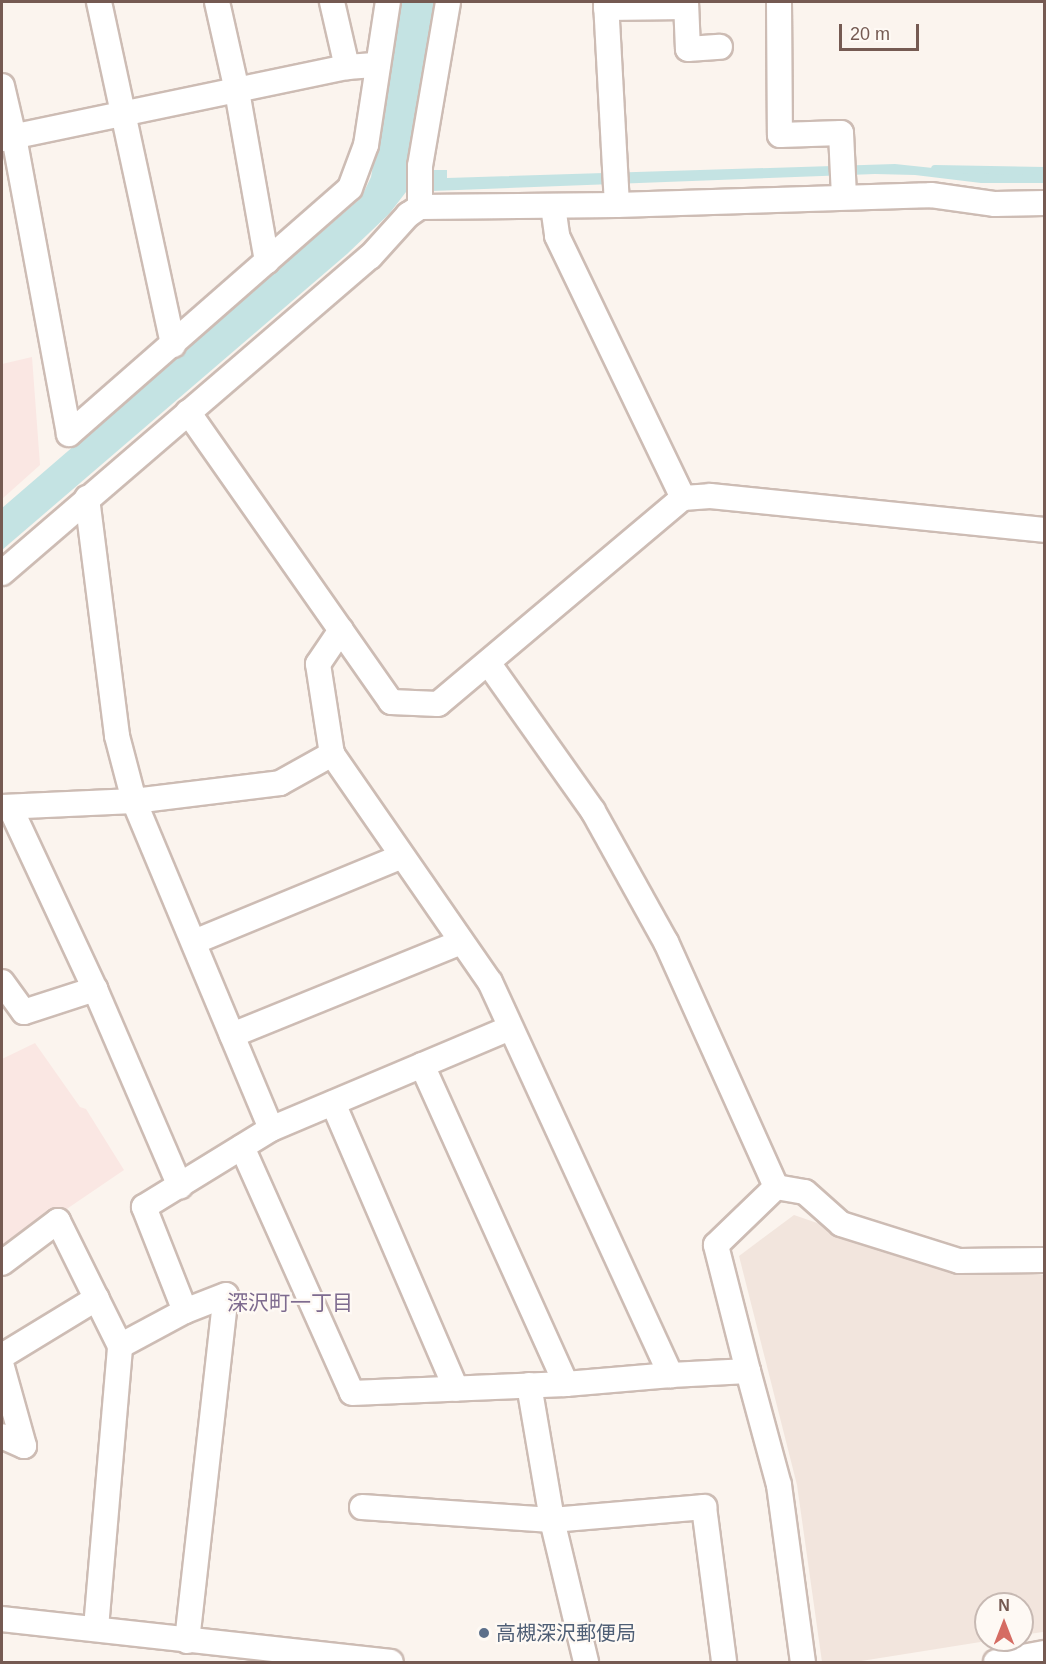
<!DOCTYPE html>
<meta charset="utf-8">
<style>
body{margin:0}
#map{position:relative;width:1046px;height:1664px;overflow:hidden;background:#fbf4ee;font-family:Helvetica,"Noto Sans JP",sans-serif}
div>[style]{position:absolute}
.residential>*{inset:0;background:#f2e5dd}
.commercial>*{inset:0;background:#fae7e3}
.water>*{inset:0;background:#c4e3e3}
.stream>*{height:8px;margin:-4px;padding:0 4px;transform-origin:4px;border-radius:4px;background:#c4e3e3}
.roads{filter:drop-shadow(2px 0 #cdbcb4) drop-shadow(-2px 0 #cdbcb4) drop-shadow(0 2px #cdbcb4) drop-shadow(0 -2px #cdbcb4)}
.street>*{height:24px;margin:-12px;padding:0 12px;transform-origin:12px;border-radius:12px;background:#fff}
.dots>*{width:16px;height:16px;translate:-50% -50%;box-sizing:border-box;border:3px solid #fef9f4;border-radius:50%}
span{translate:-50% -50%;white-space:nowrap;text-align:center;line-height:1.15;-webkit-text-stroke:4.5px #fef9f4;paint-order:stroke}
.service-label{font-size:20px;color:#4e5e75}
.left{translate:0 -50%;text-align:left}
.neighbourhood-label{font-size:21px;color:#7e6b8f}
.frame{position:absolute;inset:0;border:3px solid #755a52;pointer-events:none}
.north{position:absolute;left:974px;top:1592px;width:60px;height:60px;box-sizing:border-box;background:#fef9f4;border:2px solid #c7b9b3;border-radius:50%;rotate:0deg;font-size:16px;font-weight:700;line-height:24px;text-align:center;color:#755a52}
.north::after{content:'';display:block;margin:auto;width:21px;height:27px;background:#d56c63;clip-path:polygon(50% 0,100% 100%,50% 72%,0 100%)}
.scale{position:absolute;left:839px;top:24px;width:80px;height:27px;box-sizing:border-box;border:3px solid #755a52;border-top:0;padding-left:8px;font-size:18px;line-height:21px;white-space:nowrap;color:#755a52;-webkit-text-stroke:4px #fef9f4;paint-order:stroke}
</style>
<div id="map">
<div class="residential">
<div style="clip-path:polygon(794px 1215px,942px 1266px,1044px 1275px,1043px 1632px,1022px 1635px,1022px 1604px,986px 1604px,986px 1640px,993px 1640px,855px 1662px,822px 1662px,797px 1485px,739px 1256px)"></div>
</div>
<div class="commercial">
<div style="clip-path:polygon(32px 357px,40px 465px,2px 499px,2px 364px)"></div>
<div style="clip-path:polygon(35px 1043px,80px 1107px,86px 1109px,124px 1170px,2px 1253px,2px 1059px)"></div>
</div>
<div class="water">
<div style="clip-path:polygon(402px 2px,438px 2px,411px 170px,447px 170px,447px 178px,895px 164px,980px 173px,1044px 172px,1044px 183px,981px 183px,915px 175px,875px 174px,406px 192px,389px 214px,347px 254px,2px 550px,2px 508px,361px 198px,371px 177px)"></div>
</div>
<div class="stream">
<div style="left:935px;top:169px;width:109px;rotate:1.1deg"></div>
</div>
<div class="roads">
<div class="street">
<div style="left:99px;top:2px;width:351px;rotate:77.8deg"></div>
<div style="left:217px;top:2px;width:91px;rotate:77.3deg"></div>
<div style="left:237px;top:91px;width:173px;rotate:80deg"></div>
<div style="left:332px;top:2px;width:67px;rotate:77deg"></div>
<div style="left:606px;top:2px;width:203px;rotate:86.9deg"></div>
<div style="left:686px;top:2px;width:47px;rotate:87.6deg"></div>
<div style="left:688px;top:49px;width:32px;rotate:-4deg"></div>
<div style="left:779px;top:2px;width:133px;rotate:89.6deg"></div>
<div style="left:780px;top:135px;width:61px;rotate:-1.9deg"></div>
<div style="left:841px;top:133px;width:63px;rotate:87.3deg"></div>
<div style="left:606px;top:8px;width:80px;rotate:-0.7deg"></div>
<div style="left:2px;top:86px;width:52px;rotate:76.8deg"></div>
<div style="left:14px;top:137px;width:302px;rotate:79.5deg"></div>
<div style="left:69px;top:434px;width:373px;rotate:-41.2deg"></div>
<div style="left:350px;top:188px;width:46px;rotate:-69.6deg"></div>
<div style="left:366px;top:145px;width:145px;rotate:-81.3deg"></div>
<div style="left:2px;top:139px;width:352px;rotate:-11.8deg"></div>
<div style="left:347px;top:67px;width:31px;rotate:-4deg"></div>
<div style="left:553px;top:206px;width:30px;rotate:82deg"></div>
<div style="left:557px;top:236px;width:291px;rotate:64.3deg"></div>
<div style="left:420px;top:207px;width:41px;rotate:-90deg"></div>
<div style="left:420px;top:166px;width:166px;rotate:-80.3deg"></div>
<div style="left:188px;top:412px;width:354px;rotate:55deg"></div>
<div style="left:391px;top:702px;width:47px;rotate:2.4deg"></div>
<div style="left:438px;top:704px;width:320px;rotate:-40.1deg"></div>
<div style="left:683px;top:498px;width:27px;rotate:-4deg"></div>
<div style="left:710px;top:496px;width:336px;rotate:5.8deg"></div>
<div style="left:87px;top:498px;width:240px;rotate:82.8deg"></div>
<div style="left:117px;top:736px;width:67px;rotate:75.3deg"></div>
<div style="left:134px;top:801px;width:355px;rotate:67.3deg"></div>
<div style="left:271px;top:1129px;width:259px;rotate:-22.9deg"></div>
<div style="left:2px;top:573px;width:485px;rotate:-40.7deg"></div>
<div style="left:370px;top:257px;width:57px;rotate:-47.9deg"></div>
<div style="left:408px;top:215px;width:14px;rotate:-34deg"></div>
<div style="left:420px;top:207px;width:197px;rotate:-0.6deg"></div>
<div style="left:617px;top:205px;width:314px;rotate:-1.8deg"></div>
<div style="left:931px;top:195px;width:65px;rotate:8deg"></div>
<div style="left:995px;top:204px;width:49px;rotate:-1.2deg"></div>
<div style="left:341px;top:630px;width:41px;rotate:124.1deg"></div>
<div style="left:318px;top:664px;width:91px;rotate:81.2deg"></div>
<div style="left:332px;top:754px;width:277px;rotate:55.3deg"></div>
<div style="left:490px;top:982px;width:433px;rotate:65.3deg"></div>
<div style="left:671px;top:1375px;width:77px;rotate:-3deg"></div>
<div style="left:748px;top:1371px;width:118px;rotate:74.8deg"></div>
<div style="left:779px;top:1485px;width:179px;rotate:82.3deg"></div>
<div style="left:489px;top:664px;width:180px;rotate:54.7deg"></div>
<div style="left:593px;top:811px;width:150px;rotate:60.9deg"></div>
<div style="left:666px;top:942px;width:269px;rotate:65.8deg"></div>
<div style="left:776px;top:1187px;width:29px;rotate:10deg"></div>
<div style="left:805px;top:1192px;width:48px;rotate:41.6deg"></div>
<div style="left:841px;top:1224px;width:124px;rotate:17.4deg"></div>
<div style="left:959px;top:1261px;width:85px;rotate:-0.7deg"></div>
<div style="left:2px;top:807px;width:132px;rotate:-2.6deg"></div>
<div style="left:134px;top:801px;width:147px;rotate:-7deg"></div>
<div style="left:280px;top:783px;width:60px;rotate:-29.1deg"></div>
<div style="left:10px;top:807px;width:201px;rotate:65deg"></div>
<div style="left:194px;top:942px;width:223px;rotate:-22.4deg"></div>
<div style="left:2px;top:982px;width:37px;rotate:54deg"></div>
<div style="left:24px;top:1012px;width:75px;rotate:-17.9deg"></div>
<div style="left:95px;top:989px;width:215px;rotate:66.7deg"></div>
<div style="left:232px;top:1035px;width:247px;rotate:-22.1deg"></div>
<div style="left:422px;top:1065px;width:350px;rotate:65.7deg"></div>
<div style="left:333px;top:1103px;width:311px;rotate:66.7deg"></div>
<div style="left:242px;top:1147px;width:269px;rotate:65.9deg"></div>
<div style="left:352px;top:1393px;width:214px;rotate:-2.4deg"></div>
<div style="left:566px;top:1384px;width:105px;rotate:-4.9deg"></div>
<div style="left:2px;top:1263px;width:70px;rotate:-36.9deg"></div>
<div style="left:58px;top:1221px;width:140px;rotate:63.6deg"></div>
<div style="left:2px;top:1356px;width:111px;rotate:-31.4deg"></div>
<div style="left:2px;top:1367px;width:82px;rotate:74.4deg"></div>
<div style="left:24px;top:1446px;width:24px;rotate:-156deg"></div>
<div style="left:748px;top:1371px;width:130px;rotate:-104.3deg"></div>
<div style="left:716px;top:1245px;width:83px;rotate:-44deg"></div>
<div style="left:529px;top:1385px;width:137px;rotate:80.3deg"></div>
<div style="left:552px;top:1520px;width:146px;rotate:76.5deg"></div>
<div style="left:362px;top:1507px;width:190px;rotate:3.9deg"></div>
<div style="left:552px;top:1520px;width:153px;rotate:-4.9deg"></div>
<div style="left:704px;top:1507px;width:156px;rotate:82.6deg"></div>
<div style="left:2px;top:1619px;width:391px;rotate:6.3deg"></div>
<div style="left:96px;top:1628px;width:283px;rotate:-85.1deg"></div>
<div style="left:120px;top:1346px;width:74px;rotate:-28.3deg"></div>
<div style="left:187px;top:1641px;width:348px;rotate:-83.6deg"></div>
<div style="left:226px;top:1295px;width:44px;rotate:158.7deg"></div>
<div style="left:185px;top:1311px;width:112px;rotate:-111.5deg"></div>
<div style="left:144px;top:1207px;width:149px;rotate:-31.6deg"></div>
<div style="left:996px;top:1662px;width:49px;rotate:-10.6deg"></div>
</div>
</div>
<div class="dots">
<div style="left:484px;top:1633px;background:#5c6f8a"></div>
</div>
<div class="service-label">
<span class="left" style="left:496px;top:1633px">高槻深沢郵便局</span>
</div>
<div class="neighbourhood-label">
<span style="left:290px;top:1303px">深沢町一丁目</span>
</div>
<div class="frame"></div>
<div class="north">N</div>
<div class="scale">20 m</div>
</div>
